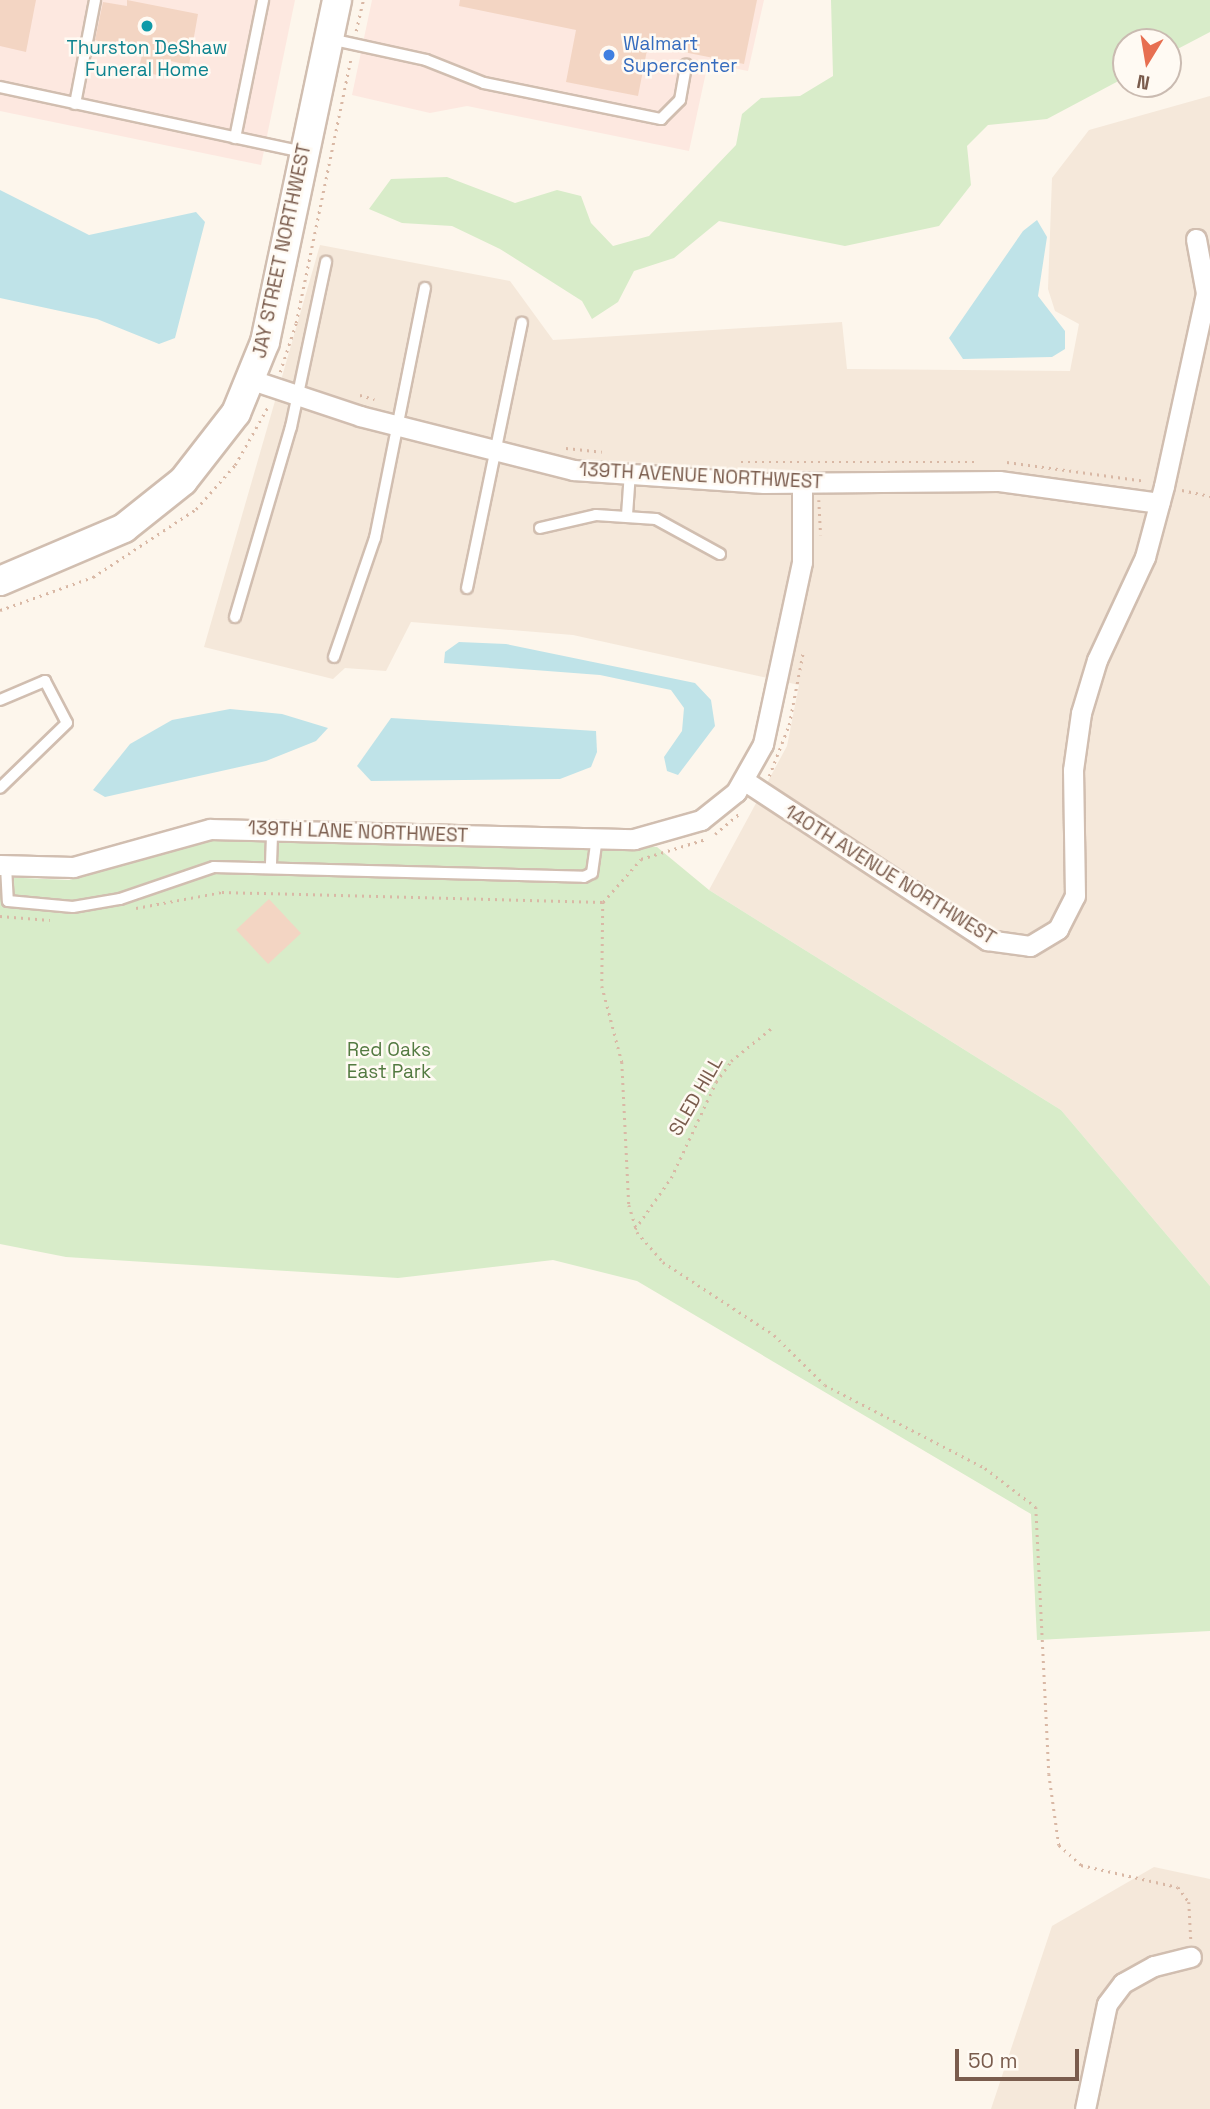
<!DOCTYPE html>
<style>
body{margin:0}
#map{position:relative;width:1210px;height:2109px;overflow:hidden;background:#fdf6ec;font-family:"Space Grotesk",sans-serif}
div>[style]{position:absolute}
.residential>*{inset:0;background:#f5e8da}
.commercial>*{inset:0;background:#fde8e0}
.green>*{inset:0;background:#d8ecc9}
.water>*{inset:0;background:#bfe3e8}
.building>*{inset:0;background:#f3d5c3;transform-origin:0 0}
.path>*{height:2.5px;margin-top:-1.25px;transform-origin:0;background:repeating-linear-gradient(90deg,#d9b8a5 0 2px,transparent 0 7px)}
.roads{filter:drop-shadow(2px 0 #d1beb0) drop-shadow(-2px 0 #d1beb0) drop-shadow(0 2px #d1beb0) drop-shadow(0 -2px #d1beb0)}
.lane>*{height:10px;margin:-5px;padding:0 5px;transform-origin:5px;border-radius:5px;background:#fff}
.street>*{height:19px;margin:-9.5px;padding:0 9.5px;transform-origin:9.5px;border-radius:9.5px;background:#fff}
.secondary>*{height:28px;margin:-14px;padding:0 14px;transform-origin:14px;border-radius:14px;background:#fff}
.dots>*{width:19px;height:19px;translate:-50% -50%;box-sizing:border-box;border:4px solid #fffaf3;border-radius:50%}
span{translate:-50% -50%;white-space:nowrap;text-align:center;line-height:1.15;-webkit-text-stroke:5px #fffaf3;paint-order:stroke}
.shop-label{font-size:19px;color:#366cbe}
.left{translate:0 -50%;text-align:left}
.culture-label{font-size:19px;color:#0d838f}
.street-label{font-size:19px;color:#7a5c4d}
.park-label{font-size:19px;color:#537a41}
.north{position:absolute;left:1112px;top:28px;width:70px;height:70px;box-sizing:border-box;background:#fffaf3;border:2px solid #cabbb1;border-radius:50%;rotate:191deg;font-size:19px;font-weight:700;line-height:28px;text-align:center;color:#7a5c4d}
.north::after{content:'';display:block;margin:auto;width:24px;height:32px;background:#e76f51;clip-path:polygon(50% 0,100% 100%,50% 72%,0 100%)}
.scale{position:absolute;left:955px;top:2049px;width:124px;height:32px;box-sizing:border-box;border:4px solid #7a5c4d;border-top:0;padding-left:9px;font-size:21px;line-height:24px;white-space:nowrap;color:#7a5c4d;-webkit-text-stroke:5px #fffaf3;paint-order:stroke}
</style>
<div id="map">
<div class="residential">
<div style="clip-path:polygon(1210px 96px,1210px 1286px,1061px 1110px,709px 890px,787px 746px,799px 685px,573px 635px,411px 622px,386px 671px,345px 668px,333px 679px,204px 647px,320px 245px,510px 281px,553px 340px,842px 322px,847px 369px,1070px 371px,1079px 324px,1055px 311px,1048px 289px,1052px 178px,1089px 130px)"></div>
<div style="clip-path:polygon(1154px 1867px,1210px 1879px,1210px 2109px,991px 2109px,1052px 1926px)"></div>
</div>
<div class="commercial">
<div style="clip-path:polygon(0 0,295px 0,261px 165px,0 111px)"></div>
<div style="clip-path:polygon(372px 0,764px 0,748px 71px,708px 63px,689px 151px,467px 106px,430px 113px,352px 95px)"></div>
</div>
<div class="green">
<div style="clip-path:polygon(831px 0,1210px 0,1210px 32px,1168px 54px,1168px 42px,1126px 42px,1126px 77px,1047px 119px,988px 125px,967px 146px,971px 185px,939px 226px,845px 246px,719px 221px,674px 258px,634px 271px,618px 302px,592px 319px,582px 301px,500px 249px,452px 226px,402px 223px,369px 209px,391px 179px,447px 177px,515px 203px,557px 190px,581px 196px,591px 223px,613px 246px,649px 236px,736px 145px,742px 114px,761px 98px,800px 96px,833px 76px)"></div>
<div style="clip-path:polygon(222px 838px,657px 847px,709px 890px,1061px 1110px,1210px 1286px,1210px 1631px,1037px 1640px,1031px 1514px,637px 1281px,553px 1260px,398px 1278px,66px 1257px,0 1244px,0 877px,69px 880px)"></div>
</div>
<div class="water">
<div style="clip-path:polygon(0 190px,89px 235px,196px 212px,205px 222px,175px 338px,159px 344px,97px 319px,0 298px)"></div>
<div style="clip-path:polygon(1037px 220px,1047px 237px,1038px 296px,1065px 331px,1065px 349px,1052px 357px,963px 359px,949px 338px,1023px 231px)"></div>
<div style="clip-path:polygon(459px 642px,506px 644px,695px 683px,711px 700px,715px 726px,678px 775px,667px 771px,664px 757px,682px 731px,684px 708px,671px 690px,600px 675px,444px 663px,445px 652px)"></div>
<div style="clip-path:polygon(230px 709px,282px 714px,328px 728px,316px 741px,266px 761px,105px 797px,93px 790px,130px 744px,172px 720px)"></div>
<div style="clip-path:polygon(391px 718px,596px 731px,597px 752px,591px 767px,560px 779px,371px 781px,357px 766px)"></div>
</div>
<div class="building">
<div style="clip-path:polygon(0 0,36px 0,26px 52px,0 46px)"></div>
<div style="clip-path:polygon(127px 0,198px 14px,189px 65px,161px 59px,158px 75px,138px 72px,142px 55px,95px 40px,103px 2px,127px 6px)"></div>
<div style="clip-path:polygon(460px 0,757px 0,744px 64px,648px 45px,638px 96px,566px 82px,576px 30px,459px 6px)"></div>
<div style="left:269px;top:899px;width:47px;height:45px;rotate:47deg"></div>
</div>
<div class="path">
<div style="left:356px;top:31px;width:32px;rotate:-77deg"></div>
<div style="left:280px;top:372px;width:52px;rotate:-71.9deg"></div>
<div style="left:296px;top:323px;width:271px;rotate:-78.3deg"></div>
<div style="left:360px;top:395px;width:15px;rotate:16deg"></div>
<div style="left:566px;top:448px;width:36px;rotate:6deg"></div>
<div style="left:741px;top:462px;width:238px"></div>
<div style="left:1007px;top:462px;width:140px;rotate:7.8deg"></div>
<div style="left:1182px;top:490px;width:29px;rotate:12deg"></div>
<div style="left:819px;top:500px;width:35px;rotate:87deg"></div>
<div style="left:0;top:610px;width:99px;rotate:-19.5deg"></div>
<div style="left:93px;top:577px;width:123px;rotate:-33.4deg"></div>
<div style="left:196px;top:509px;width:59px;rotate:-48.4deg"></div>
<div style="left:235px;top:465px;width:69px;rotate:-60.5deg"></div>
<div style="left:769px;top:776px;width:55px;rotate:-68.6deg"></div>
<div style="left:789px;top:725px;width:74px;rotate:-79.1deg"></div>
<div style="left:715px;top:834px;width:31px;rotate:-40deg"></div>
<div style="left:603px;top:902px;width:84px;rotate:90.7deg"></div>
<div style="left:602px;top:986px;width:79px;rotate:75.3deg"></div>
<div style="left:622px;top:1062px;width:143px;rotate:87.2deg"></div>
<div style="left:629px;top:1205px;width:28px;rotate:73deg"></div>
<div style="left:637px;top:1232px;width:40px;rotate:49deg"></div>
<div style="left:663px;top:1262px;width:133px;rotate:33.3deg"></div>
<div style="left:774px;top:1335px;width:71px;rotate:44.4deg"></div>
<div style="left:825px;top:1385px;width:180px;rotate:27.4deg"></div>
<div style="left:985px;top:1468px;width:64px;rotate:37.4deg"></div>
<div style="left:1036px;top:1507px;width:267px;rotate:87.2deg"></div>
<div style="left:1049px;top:1774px;width:72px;rotate:82deg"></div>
<div style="left:1059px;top:1845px;width:30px;rotate:42deg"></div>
<div style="left:1081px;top:1865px;width:99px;rotate:12.8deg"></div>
<div style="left:1178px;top:1887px;width:19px;rotate:54deg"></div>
<div style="left:1189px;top:1902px;width:37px;rotate:87deg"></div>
<div style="left:136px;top:908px;width:87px;rotate:-10.5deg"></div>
<div style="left:222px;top:892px;width:381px;rotate:1.5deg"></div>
<div style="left:603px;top:902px;width:57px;rotate:-48.5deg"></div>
<div style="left:641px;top:859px;width:68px;rotate:-17.1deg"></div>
<div style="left:0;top:916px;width:50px;rotate:4.6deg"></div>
<div style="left:635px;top:1229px;width:62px;rotate:-54.8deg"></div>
<div style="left:671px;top:1178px;width:106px;rotate:-64.9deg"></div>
<div style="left:716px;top:1082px;width:26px;rotate:-54deg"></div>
<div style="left:731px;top:1061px;width:55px;rotate:-39.1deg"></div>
</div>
<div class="roads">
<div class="lane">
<div style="left:330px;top:39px;width:98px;rotate:12.3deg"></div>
<div style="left:426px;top:60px;width:62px;rotate:21.6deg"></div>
<div style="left:484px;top:83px;width:181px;rotate:11.5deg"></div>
<div style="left:661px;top:119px;width:27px;rotate:-45deg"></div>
<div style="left:680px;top:100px;width:36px;rotate:-80deg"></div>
<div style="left:0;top:87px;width:311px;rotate:12.1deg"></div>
<div style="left:75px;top:104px;width:106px;rotate:-79.1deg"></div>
<div style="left:235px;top:138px;width:141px;rotate:-78.5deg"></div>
<div style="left:627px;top:515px;width:39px;rotate:-86deg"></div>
<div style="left:540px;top:528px;width:57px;rotate:-13.1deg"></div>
<div style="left:596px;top:515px;width:60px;rotate:3.8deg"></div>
<div style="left:656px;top:519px;width:73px;rotate:28.7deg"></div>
<div style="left:467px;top:588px;width:271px;rotate:-78.3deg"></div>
<div style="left:235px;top:617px;width:198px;rotate:-73.6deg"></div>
<div style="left:291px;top:427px;width:169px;rotate:-78deg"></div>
<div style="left:334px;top:657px;width:126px;rotate:-71deg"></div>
<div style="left:375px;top:538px;width:255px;rotate:-78.7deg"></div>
<div style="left:0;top:700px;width:49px;rotate:-22.9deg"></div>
<div style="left:45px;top:681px;width:47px;rotate:62.4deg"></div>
<div style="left:67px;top:723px;width:93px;rotate:135.9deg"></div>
<div style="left:271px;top:864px;width:34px;rotate:-88deg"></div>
<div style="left:6px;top:866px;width:35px;rotate:87deg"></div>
<div style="left:8px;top:901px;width:65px;rotate:5.3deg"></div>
<div style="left:73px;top:907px;width:48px;rotate:-9.7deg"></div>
<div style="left:120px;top:899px;width:99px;rotate:-18.8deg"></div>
<div style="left:214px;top:867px;width:370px;rotate:1.5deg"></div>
<div style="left:584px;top:877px;width:9px;rotate:-27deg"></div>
<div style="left:592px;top:873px;width:34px;rotate:-82deg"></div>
</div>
<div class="street">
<div style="left:252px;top:380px;width:114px;rotate:18.4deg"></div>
<div style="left:360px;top:416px;width:220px;rotate:14.2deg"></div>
<div style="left:573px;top:470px;width:191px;rotate:3.9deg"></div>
<div style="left:764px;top:483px;width:235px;rotate:-0.5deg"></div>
<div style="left:999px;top:481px;width:162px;rotate:7.8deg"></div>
<div style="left:745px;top:781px;width:290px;rotate:33.3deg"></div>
<div style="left:987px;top:940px;width:43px;rotate:7.9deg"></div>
<div style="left:1030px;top:946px;width:33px;rotate:-31deg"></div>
<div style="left:1058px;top:929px;width:37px;rotate:-63deg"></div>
<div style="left:1075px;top:896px;width:126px;rotate:-90.9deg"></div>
<div style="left:1073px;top:770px;width:58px;rotate:-82deg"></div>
<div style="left:1081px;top:713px;width:55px;rotate:-73.2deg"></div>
<div style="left:1097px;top:660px;width:114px;rotate:-65deg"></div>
<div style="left:1145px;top:557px;width:73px;rotate:-75deg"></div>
<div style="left:1164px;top:486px;width:198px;rotate:-77.7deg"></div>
<div style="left:1206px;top:293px;width:55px;rotate:-100.5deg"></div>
<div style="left:0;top:865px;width:73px;rotate:1.6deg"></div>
<div style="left:73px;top:867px;width:142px;rotate:-15.5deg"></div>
<div style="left:210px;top:829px;width:424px;rotate:1.4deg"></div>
<div style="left:634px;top:839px;width:70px;rotate:-15.8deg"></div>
<div style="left:701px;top:820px;width:45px;rotate:-38.7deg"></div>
<div style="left:736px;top:792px;width:55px;rotate:-60.6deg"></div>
<div style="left:763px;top:744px;width:186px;rotate:-77.9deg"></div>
<div style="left:802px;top:562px;width:79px;rotate:-90deg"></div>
<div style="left:1085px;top:2109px;width:107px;rotate:-78.2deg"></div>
<div style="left:1107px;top:2004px;width:26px;rotate:-53deg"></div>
<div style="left:1123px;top:1983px;width:35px;rotate:-29deg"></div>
<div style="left:1154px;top:1966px;width:38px;rotate:-14deg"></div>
</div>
<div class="secondary">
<div style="left:0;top:581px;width:135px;rotate:-23.1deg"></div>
<div style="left:124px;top:528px;width:75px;rotate:-38.5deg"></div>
<div style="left:183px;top:481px;width:86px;rotate:-52.1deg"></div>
<div style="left:236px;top:413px;width:77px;rotate:-67.8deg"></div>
<div style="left:265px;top:342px;width:349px;rotate:-78.1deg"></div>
</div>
</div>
<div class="dots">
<div style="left:147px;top:26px;background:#0f9aa8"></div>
<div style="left:609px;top:55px;background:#3f7fe0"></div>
</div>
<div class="shop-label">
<span class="left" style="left:623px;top:55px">Walmart<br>Supercenter</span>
</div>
<div class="culture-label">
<span style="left:147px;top:59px">Thurston DeShaw<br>Funeral Home</span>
</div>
<div class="street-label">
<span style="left:282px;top:251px;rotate:-78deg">JAY STREET NORTHWEST</span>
<span style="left:701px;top:476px;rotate:3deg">139TH AVENUE NORTHWEST</span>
<span style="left:358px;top:832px;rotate:2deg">139TH LANE NORTHWEST</span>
<span style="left:890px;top:875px;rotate:32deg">140TH AVENUE NORTHWEST</span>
<span style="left:696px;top:1096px;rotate:-60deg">SLED HILL</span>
</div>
<div class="park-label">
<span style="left:389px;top:1061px">Red Oaks<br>East Park</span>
</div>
<div class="north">N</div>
<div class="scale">50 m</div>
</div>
